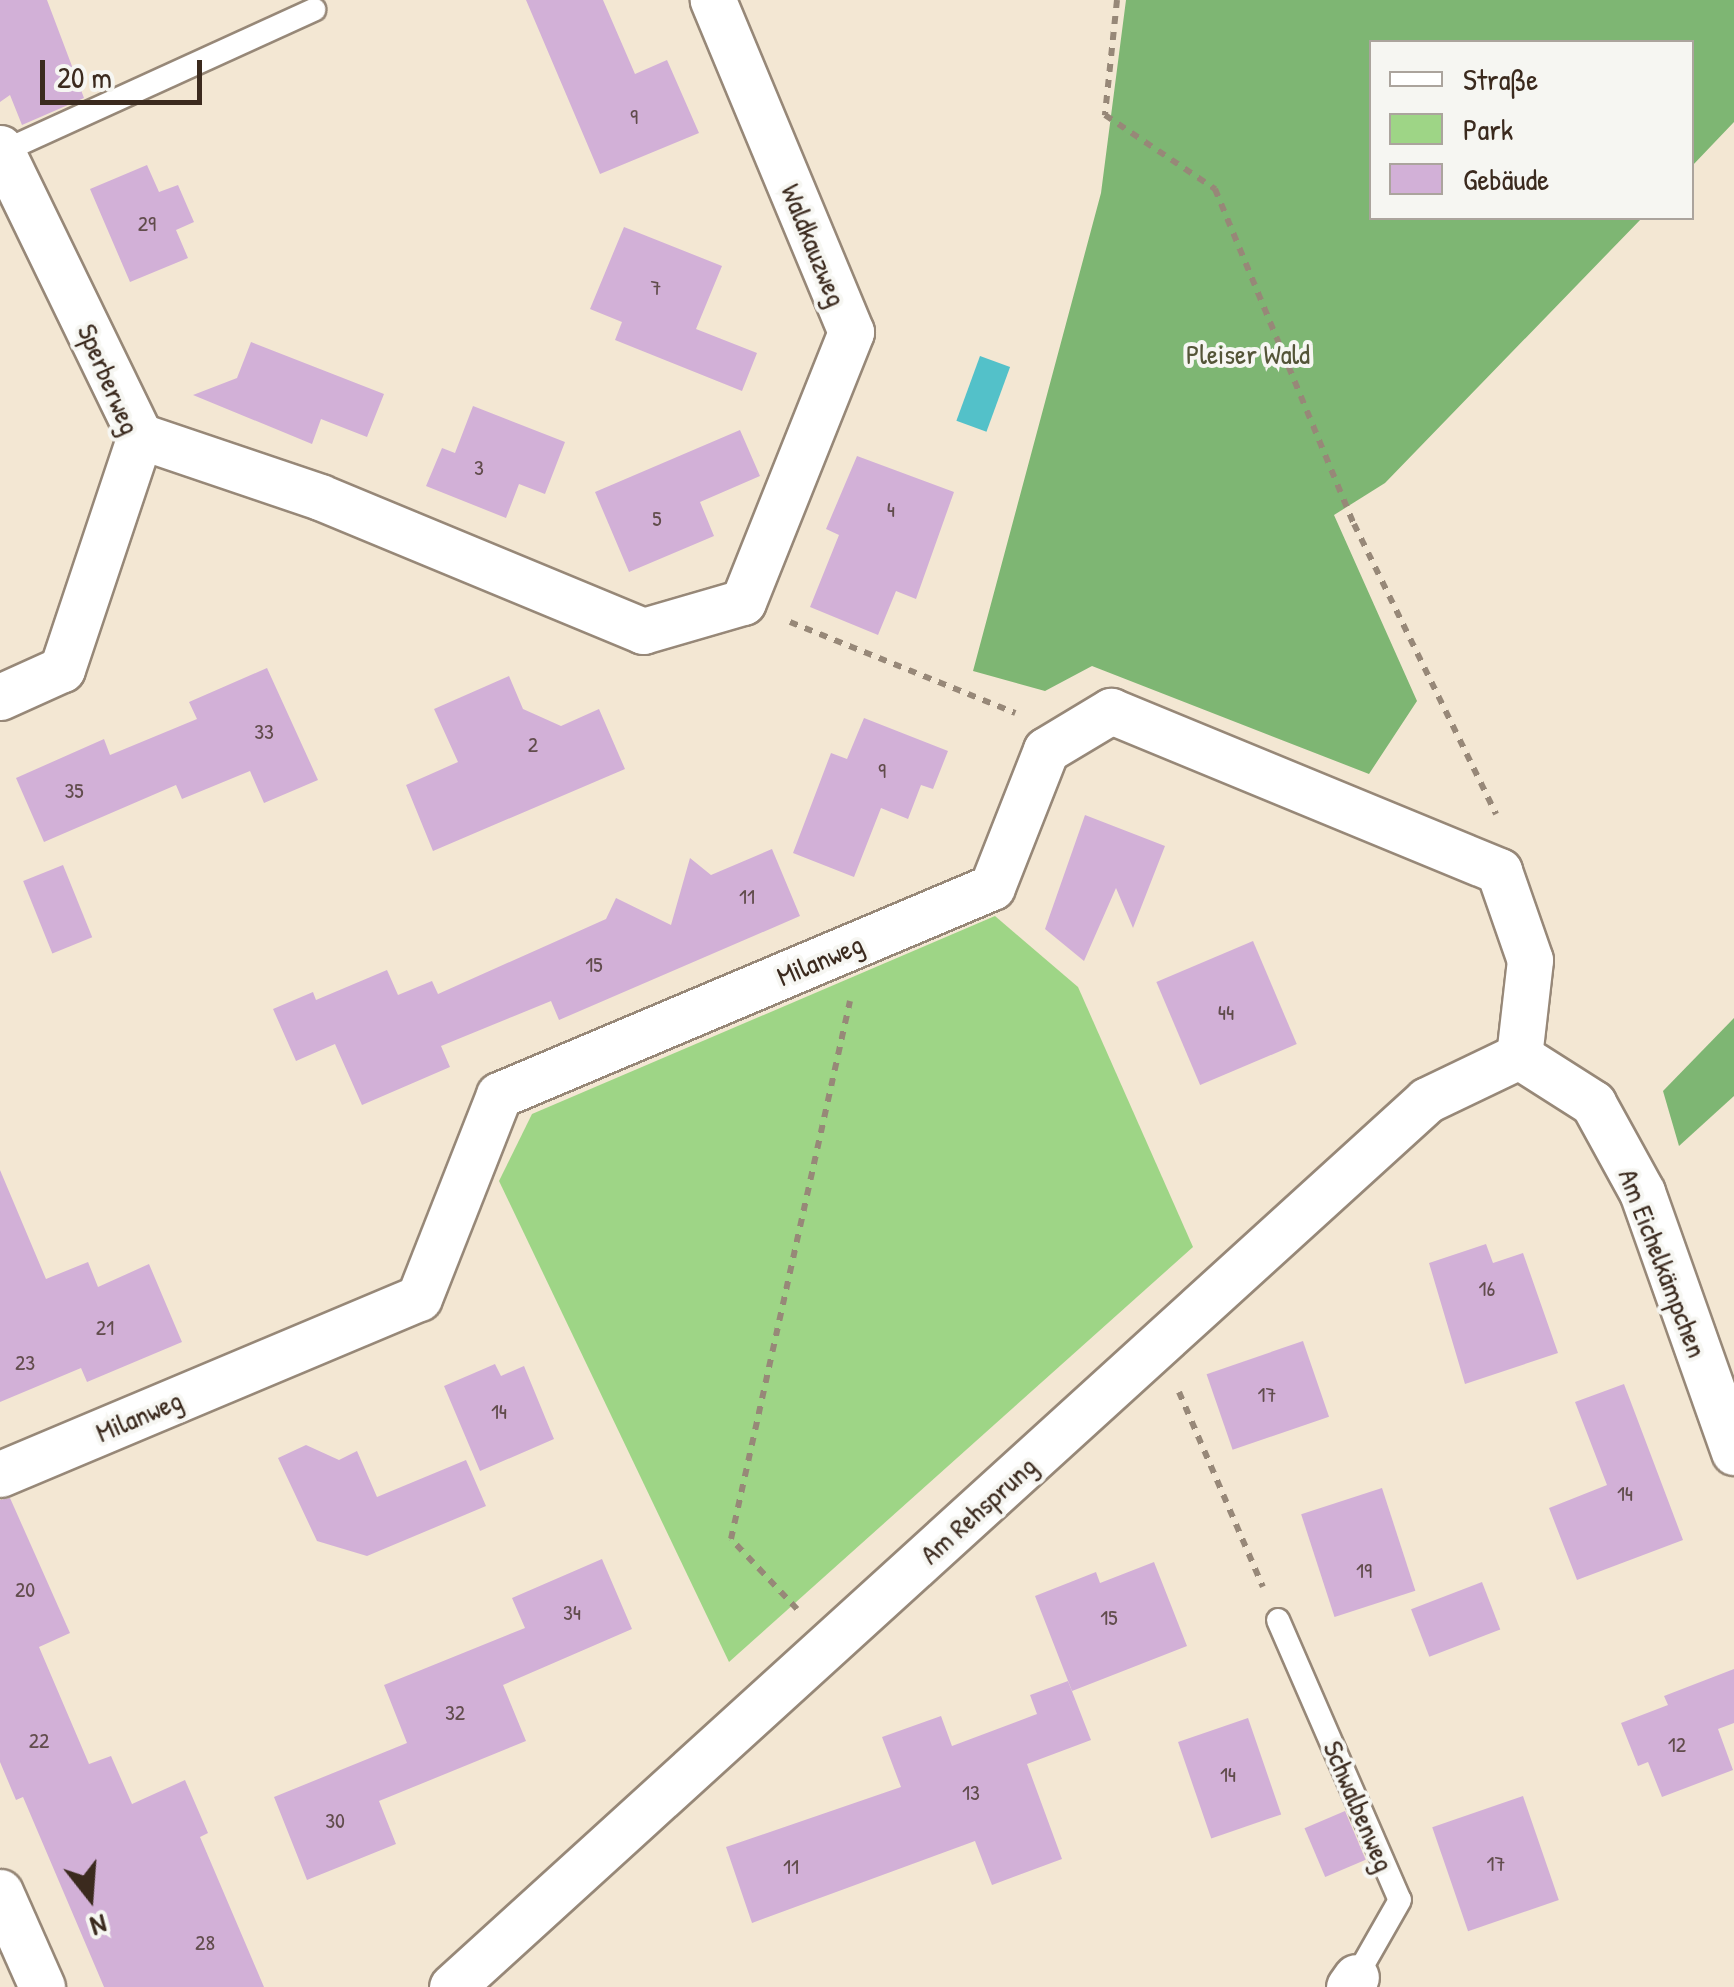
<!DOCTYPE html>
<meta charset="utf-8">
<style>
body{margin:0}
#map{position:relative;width:1734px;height:1987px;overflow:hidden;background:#f3e7d3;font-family:"Patrick Hand",sans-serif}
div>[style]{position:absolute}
.green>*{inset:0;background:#9ed586}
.forest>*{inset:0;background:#7eb673}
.water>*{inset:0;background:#53c1c9;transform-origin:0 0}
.building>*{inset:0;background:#d2b0d7;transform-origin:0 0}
.path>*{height:6px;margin-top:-3px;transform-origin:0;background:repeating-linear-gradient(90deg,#978878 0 8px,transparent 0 16px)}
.roads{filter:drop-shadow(2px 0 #978878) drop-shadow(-2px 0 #978878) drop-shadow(0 2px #978878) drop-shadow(0 -2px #978878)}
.lane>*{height:22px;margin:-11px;padding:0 11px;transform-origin:11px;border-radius:11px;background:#fff}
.street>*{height:45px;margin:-22.5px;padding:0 22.5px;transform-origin:22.5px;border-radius:22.5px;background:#fff}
span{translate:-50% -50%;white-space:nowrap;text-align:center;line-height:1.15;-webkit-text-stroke:8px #f6f6f2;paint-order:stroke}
.number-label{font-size:22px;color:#614c4c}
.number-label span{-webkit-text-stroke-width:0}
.street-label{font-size:28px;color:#3b2a1e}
.park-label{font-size:28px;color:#545538}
.legend{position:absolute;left:1369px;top:40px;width:325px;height:180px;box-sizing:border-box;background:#f6f6f2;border:2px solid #aba49d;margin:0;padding:12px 18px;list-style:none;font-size:30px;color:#3b2a1e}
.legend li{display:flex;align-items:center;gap:20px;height:50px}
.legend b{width:50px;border:2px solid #aba49d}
.north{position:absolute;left:40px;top:1847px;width:100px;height:100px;-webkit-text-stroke:8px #f6f6f2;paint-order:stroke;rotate:163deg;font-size:28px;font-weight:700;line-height:40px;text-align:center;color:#3b2a1e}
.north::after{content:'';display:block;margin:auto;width:35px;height:45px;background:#3b2a1e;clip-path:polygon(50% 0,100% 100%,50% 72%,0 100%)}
.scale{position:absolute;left:40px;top:60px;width:162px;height:45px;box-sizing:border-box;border:5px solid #3b2a1e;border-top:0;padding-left:12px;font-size:30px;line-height:35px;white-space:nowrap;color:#3b2a1e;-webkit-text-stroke:8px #f6f6f2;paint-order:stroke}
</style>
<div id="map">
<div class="green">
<div style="clip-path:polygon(995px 916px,1078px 987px,1193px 1247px,729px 1662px,499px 1181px,532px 1114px)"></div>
</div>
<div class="forest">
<div style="clip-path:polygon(1126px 0,1734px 0,1734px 122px,1692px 166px,1692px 42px,1372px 42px,1372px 218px,1642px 218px,1385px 483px,1334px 515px,1417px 701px,1369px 774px,1092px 666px,1045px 691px,973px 671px,1101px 193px)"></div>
<div style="clip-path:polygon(1734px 1018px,1734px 1096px,1679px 1146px,1663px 1091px)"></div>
</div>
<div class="water">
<div style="left:980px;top:356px;width:32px;height:69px;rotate:20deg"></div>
</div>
<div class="building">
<div style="clip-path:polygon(0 0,47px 0,84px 98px,22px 125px,10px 95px,0 102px)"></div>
<div style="clip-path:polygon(526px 0,603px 0,635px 74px,667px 60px,699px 133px,600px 174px)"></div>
<div style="clip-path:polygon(147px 165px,159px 192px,178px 185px,194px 222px,176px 230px,188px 258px,130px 282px,90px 189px)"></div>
<div style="clip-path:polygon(624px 227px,722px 266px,696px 329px,757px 353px,742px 391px,615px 340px,622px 322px,590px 309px)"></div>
<div style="clip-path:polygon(251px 342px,384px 394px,367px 437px,321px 419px,312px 444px,193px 395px,237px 378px)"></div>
<div style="clip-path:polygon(473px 406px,565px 442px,545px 494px,519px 484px,506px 518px,426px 486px,442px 448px,455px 453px)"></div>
<div style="clip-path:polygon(740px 430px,760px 476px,700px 502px,714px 536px,629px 572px,595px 492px)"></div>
<div style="clip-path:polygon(857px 456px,954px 492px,916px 599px,896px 591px,878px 635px,810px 607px,839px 535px,826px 529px)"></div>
<div style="clip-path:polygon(267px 668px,318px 780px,264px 803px,250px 771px,182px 799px,176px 785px,44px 842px,16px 778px,104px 739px,110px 755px,197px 719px,189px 702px)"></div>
<div style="clip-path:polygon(509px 676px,523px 709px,561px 726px,599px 709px,625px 769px,433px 851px,406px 785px,458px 762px,434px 709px)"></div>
<div style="clip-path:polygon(864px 718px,948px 751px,933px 789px,921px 785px,908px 819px,881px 808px,854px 877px,793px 853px,831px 753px,847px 759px)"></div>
<div style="clip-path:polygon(1085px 815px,1165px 846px,1133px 928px,1116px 888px,1084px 961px,1045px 929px)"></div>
<div style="clip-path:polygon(772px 849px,800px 916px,559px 1020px,551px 1001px,441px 1046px,450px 1067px,362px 1105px,335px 1044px,296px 1061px,273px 1009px,313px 992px,316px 1000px,387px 970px,398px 995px,432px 981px,438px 994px,606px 919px,616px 898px,671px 925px,690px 858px,711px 875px)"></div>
<div style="left:63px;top:865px;width:78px;height:43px;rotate:68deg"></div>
<div style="left:1253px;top:941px;width:112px;height:105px;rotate:67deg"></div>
<div style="clip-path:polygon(0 1170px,46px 1279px,88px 1262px,98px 1287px,149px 1264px,182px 1342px,87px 1382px,81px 1368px,0 1402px)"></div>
<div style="clip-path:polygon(1486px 1244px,1493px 1263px,1523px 1253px,1558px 1353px,1465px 1384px,1429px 1263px)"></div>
<div style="left:1303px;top:1341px;width:80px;height:102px;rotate:71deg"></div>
<div style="clip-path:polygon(495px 1364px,501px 1376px,524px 1366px,554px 1439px,480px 1471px,444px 1386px)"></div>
<div style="clip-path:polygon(1624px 1384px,1683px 1540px,1577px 1580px,1549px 1508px,1607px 1485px,1575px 1402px)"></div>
<div style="clip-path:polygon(306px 1445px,339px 1460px,357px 1451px,377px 1497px,466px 1460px,486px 1506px,367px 1556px,317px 1541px,278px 1458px)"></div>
<div style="left:1382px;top:1488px;width:108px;height:85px;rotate:72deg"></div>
<div style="clip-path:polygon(10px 1498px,70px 1633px,39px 1647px,89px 1764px,111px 1756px,132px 1804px,185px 1780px,208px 1833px,200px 1837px,264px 1987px,104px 1987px,23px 1797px,16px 1800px,0 1762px,0 1500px)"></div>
<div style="clip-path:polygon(602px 1559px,632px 1629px,503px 1685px,526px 1741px,379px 1801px,396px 1844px,307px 1880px,274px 1797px,407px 1743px,384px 1685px,525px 1628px,512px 1598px)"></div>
<div style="clip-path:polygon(1154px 1562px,1187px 1646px,1072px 1691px,1035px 1596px,1096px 1572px,1100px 1583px)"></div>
<div style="left:1482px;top:1582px;width:51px;height:76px;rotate:69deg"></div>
<div style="clip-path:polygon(1734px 1669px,1734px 1723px,1718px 1729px,1733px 1770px,1662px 1797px,1648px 1762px,1638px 1766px,1621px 1723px,1668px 1705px,1664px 1696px)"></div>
<div style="clip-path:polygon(1068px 1681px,1091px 1740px,1027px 1764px,1062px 1859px,992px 1885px,975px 1841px,752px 1923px,726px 1847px,901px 1787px,882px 1737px,941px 1716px,952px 1746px,1037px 1714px,1030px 1695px)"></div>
<div style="left:1248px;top:1718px;width:102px;height:74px;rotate:71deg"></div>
<div style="left:1523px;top:1796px;width:110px;height:96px;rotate:71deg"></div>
<div style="left:1345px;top:1811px;width:53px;height:44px;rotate:67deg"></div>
</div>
<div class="path">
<div style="left:1117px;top:0;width:116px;rotate:96deg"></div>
<div style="left:1105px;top:115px;width:133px;rotate:33.9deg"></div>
<div style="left:1215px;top:189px;width:363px;rotate:67.5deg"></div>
<div style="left:1354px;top:524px;width:323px;rotate:63.9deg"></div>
<div style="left:790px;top:622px;width:243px;rotate:22deg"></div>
<div style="left:1179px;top:1392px;width:212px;rotate:66.7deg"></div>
<div style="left:797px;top:1609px;width:96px;rotate:-133.3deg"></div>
<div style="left:731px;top:1539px;width:551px;rotate:-77.53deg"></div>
</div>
<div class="roads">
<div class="lane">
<div style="left:4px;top:151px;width:341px;rotate:-24.5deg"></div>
<div style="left:1278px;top:1620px;width:305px;rotate:66.5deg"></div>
<div style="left:1400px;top:1900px;width:89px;rotate:119.7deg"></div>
</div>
<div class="street">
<div style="left:0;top:148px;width:320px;rotate:64.1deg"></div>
<div style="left:140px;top:436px;width:246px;rotate:108.5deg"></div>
<div style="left:62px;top:669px;width:68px;rotate:155.7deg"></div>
<div style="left:140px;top:436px;width:190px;rotate:18.7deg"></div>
<div style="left:320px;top:497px;width:350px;rotate:22.5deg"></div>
<div style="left:643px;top:631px;width:104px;rotate:-16.2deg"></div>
<div style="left:743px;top:602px;width:291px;rotate:-68.2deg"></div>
<div style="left:851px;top:332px;width:360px;rotate:-112.6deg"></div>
<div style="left:1519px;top:1056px;width:88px;rotate:32.4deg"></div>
<div style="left:1593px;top:1103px;width:102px;rotate:61.2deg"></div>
<div style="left:1642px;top:1192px;width:276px;rotate:70.5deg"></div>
<div style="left:0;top:1474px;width:454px;rotate:-22.8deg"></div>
<div style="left:419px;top:1298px;width:218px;rotate:-68.5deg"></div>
<div style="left:499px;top:1095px;width:535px;rotate:-22.88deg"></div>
<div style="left:992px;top:887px;width:147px;rotate:-68.5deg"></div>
<div style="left:1046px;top:750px;width:76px;rotate:-31deg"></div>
<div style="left:1111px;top:711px;width:420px;rotate:22.4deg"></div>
<div style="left:1499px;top:871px;width:94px;rotate:70.8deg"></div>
<div style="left:1530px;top:960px;width:97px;rotate:96.5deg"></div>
<div style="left:0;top:1892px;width:104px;rotate:66.1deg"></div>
<div style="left:452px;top:1987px;width:1318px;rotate:-42.29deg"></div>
<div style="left:1427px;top:1100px;width:102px;rotate:-25.6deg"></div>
<div style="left:1349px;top:1987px;width:12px;rotate:-55deg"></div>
</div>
</div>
<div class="number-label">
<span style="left:634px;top:117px">9</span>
<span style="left:147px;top:224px">29</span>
<span style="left:656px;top:288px">7</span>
<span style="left:479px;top:468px">3</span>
<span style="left:891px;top:510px">4</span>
<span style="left:657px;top:519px">5</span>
<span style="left:264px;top:732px">33</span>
<span style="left:533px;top:745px">2</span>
<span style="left:882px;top:771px">9</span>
<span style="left:74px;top:791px">35</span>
<span style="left:747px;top:897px">11</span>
<span style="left:594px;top:965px">15</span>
<span style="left:1226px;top:1013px">44</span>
<span style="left:1487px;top:1289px">16</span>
<span style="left:105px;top:1328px">21</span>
<span style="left:25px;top:1363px">23</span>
<span style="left:1267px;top:1395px">17</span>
<span style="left:499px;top:1412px">14</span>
<span style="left:1625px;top:1494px">14</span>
<span style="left:1364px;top:1571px">19</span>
<span style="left:25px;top:1590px">20</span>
<span style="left:572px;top:1613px">34</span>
<span style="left:1109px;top:1618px">15</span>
<span style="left:455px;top:1713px">32</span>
<span style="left:39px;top:1741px">22</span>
<span style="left:1677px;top:1745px">12</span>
<span style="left:1228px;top:1775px">14</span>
<span style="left:971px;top:1793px">13</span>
<span style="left:335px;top:1821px">30</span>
<span style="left:1496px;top:1864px">17</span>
<span style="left:791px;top:1867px">11</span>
<span style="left:205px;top:1943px">28</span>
</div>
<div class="street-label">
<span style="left:814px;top:245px;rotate:68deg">Waldkauzweg</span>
<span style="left:109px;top:379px;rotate:67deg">Sperberweg</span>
<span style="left:820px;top:960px;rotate:-23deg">Milanweg</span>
<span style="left:1663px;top:1263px;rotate:69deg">Am Eichelkämpchen</span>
<span style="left:139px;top:1416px;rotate:-23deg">Milanweg</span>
<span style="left:978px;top:1510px;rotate:-42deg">Am Rehsprung</span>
<span style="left:1359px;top:1806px;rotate:67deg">Schwalbenweg</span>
</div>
<div class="park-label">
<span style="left:1248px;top:354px">Pleiser Wald</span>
</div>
<ul class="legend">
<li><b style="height:12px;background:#fff"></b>Straße</li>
<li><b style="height:28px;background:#9ed586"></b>Park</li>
<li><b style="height:28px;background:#d2b0d7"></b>Gebäude</li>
</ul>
<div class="north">N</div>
<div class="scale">20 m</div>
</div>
